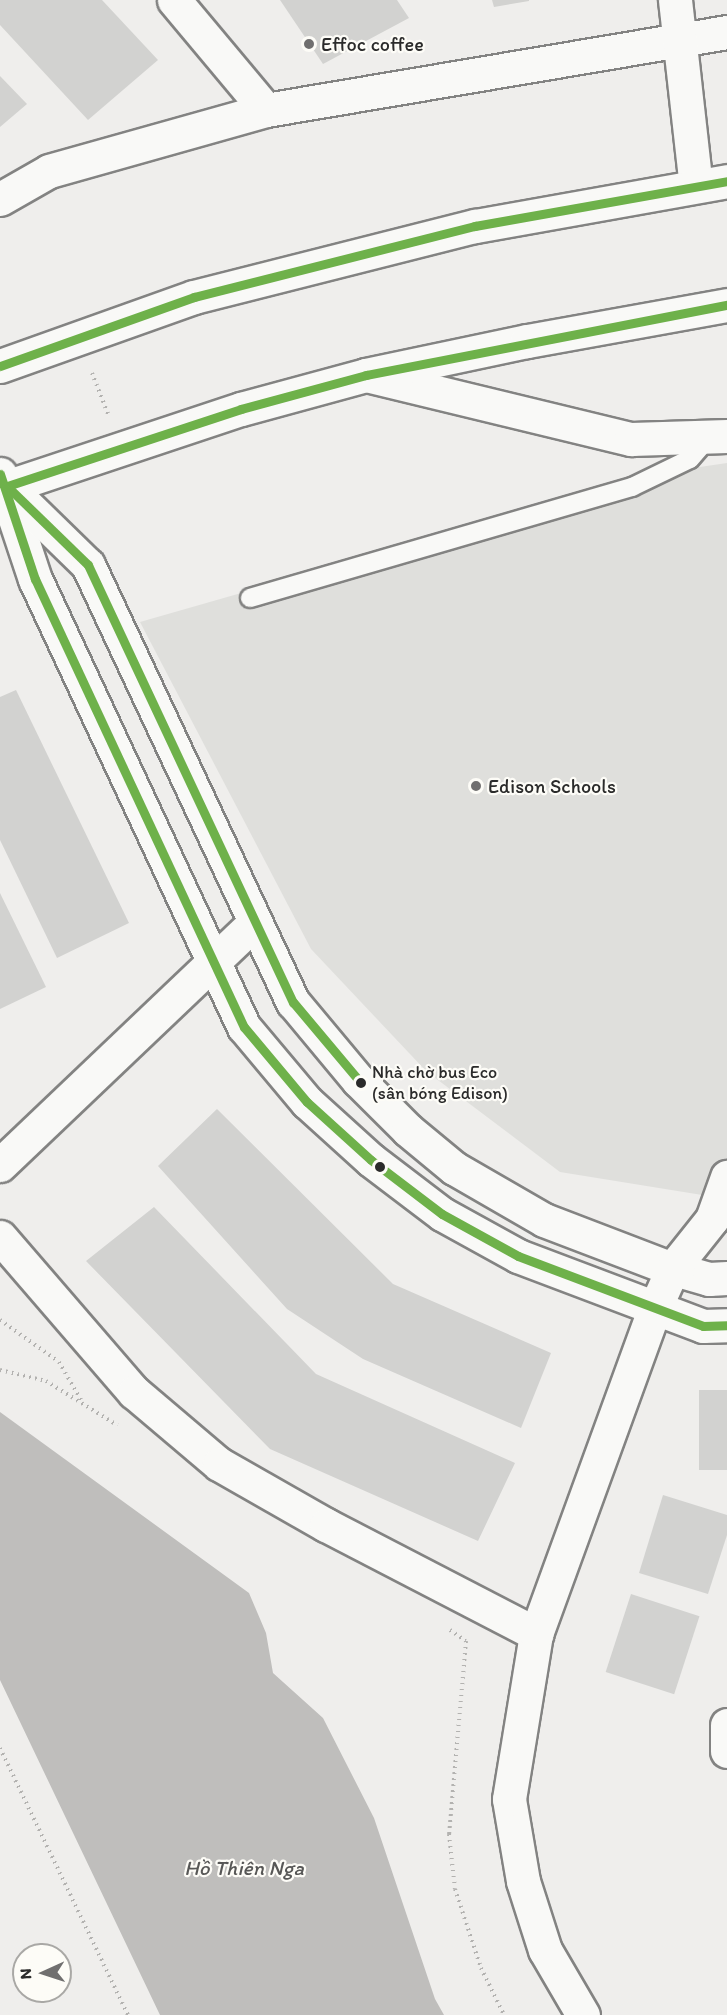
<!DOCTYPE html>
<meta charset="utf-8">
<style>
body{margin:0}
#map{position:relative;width:727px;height:2015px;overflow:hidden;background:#efeeec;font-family:Itim,sans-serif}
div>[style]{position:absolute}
.built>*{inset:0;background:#dfdfdc}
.water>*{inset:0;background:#bfbebc}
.building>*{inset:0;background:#d2d2d0;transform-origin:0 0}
.path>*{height:4px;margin-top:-2px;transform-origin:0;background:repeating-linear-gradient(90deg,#b3b2b0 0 1.5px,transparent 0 6px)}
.roads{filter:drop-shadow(2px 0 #838382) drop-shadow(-2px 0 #838382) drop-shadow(0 2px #838382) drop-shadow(0 -2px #838382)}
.lane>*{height:18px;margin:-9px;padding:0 9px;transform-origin:9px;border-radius:9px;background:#f9f9f7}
.street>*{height:33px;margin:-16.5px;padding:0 16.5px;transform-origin:16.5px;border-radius:16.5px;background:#f9f9f7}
.highway>*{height:33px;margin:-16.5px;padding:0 16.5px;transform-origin:16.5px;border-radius:16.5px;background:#f9f9f7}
.bus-1>*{height:9px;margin:-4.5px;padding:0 4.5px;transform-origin:4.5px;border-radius:4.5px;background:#6eb14a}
.dots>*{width:16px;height:16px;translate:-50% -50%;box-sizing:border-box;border:3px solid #fdfcf7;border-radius:50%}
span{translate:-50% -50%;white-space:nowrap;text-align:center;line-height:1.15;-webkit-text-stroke:4.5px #fdfcf7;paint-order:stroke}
.bus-label{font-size:18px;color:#2b2b2b}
.left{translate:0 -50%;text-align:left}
.poi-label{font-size:20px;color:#2b2b2b}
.water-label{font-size:21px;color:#575756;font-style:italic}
.north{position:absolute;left:12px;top:1943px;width:60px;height:60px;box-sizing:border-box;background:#fdfcf7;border:2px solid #a9a8a5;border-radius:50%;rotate:267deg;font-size:16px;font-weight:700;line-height:24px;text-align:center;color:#2b2b2b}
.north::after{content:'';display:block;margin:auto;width:21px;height:27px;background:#706f6f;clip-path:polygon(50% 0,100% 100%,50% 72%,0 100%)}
</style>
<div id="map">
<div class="built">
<div style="clip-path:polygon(727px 463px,727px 1199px,560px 1172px,426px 1071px,311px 949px,140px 622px,659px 473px)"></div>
</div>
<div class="water">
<div style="clip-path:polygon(0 1412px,249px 1593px,266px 1633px,273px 1673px,323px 1718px,374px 1818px,435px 1999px,444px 2015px,160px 2015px,0 1680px)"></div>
</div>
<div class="building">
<div style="clip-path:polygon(0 0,102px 0,158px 60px,88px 120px,0 25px)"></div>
<div style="clip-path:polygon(280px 0,397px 0,409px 18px,323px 64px)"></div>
<div style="clip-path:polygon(492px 0,529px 0,529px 1px,494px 7px)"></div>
<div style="clip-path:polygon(0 76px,27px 104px,0 127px)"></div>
<div style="clip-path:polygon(16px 690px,129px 923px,57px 958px,0 840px,0 697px)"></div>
<div style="clip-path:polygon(0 893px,46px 987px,0 1009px)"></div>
<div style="clip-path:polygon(217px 1109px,393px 1284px,551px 1353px,521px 1428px,363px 1359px,287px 1309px,158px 1166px)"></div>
<div style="clip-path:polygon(154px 1207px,316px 1374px,515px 1463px,478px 1541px,270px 1449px,86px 1261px)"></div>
<div style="left:727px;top:1390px;width:80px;height:28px;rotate:90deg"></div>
<div style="clip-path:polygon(663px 1495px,727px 1515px,727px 1535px,708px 1594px,639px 1573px)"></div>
<div style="left:631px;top:1594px;width:72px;height:82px;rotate:18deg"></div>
</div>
<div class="path">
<div style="left:92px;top:373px;width:44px;rotate:68.7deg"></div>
<div style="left:0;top:1320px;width:72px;rotate:35.4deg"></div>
<div style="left:59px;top:1362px;width:44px;rotate:59.9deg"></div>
<div style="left:0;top:1370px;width:47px;rotate:13.4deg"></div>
<div style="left:46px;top:1381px;width:84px;rotate:31.8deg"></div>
<div style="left:450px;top:1630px;width:19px;rotate:35deg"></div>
<div style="left:466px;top:1641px;width:194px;rotate:95deg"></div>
<div style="left:449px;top:1834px;width:55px;rotate:83.8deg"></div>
<div style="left:455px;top:1889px;width:83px;rotate:71.8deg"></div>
<div style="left:481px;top:1968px;width:52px;rotate:63.9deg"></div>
<div style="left:0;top:1748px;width:296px;rotate:64.4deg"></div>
</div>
<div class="roads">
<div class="lane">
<div style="left:250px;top:598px;width:398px;rotate:-16.2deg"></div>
<div style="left:632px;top:487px;width:64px;rotate:-25.8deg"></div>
<div style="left:690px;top:459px;width:30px;rotate:-49deg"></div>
</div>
<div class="street">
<div style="left:174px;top:0;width:143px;rotate:50.1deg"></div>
<div style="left:266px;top:110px;width:468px;rotate:-9.6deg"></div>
<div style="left:675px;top:0;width:187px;rotate:83.6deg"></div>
<div style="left:0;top:199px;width:56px;rotate:-29.7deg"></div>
<div style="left:49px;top:171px;width:225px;rotate:-15.7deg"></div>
<div style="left:366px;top:375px;width:273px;rotate:13.6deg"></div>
<div style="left:631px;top:439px;width:96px;rotate:-1.8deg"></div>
<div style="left:0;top:474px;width:111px;rotate:71.6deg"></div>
<div style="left:35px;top:579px;width:494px;rotate:65deg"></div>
<div style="left:244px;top:1027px;width:98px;rotate:50deg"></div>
<div style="left:307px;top:1102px;width:86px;rotate:42.2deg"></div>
<div style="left:371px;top:1160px;width:89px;rotate:37.3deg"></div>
<div style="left:442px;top:1214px;width:87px;rotate:28.9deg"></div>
<div style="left:518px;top:1256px;width:198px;rotate:20.7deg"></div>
<div style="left:703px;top:1326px;width:24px;rotate:-2deg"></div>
<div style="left:8px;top:487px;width:112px;rotate:44.3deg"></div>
<div style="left:88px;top:565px;width:483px;rotate:64.9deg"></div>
<div style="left:293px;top:1002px;width:102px;rotate:50.2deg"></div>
<div style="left:358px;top:1080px;width:71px;rotate:45deg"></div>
<div style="left:408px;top:1130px;width:60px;rotate:39.6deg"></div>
<div style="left:454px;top:1168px;width:104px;rotate:30deg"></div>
<div style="left:544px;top:1220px;width:132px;rotate:20.9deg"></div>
<div style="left:667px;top:1267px;width:44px;rotate:15.9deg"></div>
<div style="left:709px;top:1279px;width:18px;rotate:-3deg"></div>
<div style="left:0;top:1165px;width:352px;rotate:-43.6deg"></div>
<div style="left:0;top:1237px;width:205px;rotate:49.2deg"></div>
<div style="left:134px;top:1392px;width:111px;rotate:40.3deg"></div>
<div style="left:219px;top:1464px;width:123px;rotate:29.7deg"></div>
<div style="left:326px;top:1525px;width:237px;rotate:27.4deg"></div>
<div style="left:727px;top:1725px;width:26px;rotate:90deg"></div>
<div style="left:583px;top:2015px;width:75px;rotate:-120.3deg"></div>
<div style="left:545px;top:1950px;width:72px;rotate:-107.7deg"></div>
<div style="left:523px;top:1881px;width:83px;rotate:-99.7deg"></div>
<div style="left:509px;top:1799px;width:167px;rotate:-80.7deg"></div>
<div style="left:536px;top:1634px;width:345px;rotate:-70deg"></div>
<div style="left:654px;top:1310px;width:46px;rotate:-65.7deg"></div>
<div style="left:673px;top:1268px;width:63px;rotate:-51.5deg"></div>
<div style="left:712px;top:1219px;width:45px;rotate:-70.3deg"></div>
</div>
<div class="highway">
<div style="left:0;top:366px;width:206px;rotate:-19.6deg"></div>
<div style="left:194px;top:297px;width:290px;rotate:-14.2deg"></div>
<div style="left:475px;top:226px;width:256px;rotate:-10.1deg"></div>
<div style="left:0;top:489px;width:254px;rotate:-18.4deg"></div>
<div style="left:241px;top:409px;width:130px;rotate:-15.2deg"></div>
<div style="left:366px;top:375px;width:165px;rotate:-11.9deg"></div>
<div style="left:527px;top:341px;width:203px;rotate:-10.2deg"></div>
</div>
</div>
<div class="bus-1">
<div style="left:0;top:366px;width:206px;rotate:-19.6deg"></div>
<div style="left:194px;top:297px;width:290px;rotate:-14.2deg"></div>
<div style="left:475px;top:226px;width:256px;rotate:-10.1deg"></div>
<div style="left:0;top:474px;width:111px;rotate:71.6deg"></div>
<div style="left:35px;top:579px;width:494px;rotate:65deg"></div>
<div style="left:244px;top:1027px;width:98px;rotate:50deg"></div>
<div style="left:307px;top:1102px;width:86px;rotate:42.2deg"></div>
<div style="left:371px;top:1160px;width:89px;rotate:37.3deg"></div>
<div style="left:442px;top:1214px;width:87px;rotate:28.9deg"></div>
<div style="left:518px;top:1256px;width:198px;rotate:20.7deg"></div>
<div style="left:703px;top:1326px;width:24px;rotate:-2deg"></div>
<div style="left:7px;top:486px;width:246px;rotate:-18.2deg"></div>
<div style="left:241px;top:409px;width:130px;rotate:-15.2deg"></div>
<div style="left:366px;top:375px;width:368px;rotate:-11deg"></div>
<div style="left:11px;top:490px;width:107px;rotate:44.2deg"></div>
<div style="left:88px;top:565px;width:483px;rotate:64.9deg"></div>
<div style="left:293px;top:1002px;width:106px;rotate:50deg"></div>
</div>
<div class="dots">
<div style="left:309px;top:44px;background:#706f6f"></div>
<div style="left:476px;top:786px;background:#706f6f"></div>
<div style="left:361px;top:1083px;background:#2b2b2b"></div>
<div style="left:380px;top:1167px;background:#2b2b2b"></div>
</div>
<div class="bus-label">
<span class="left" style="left:372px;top:1083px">Nhà chờ bus Eco<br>(sân bóng Edison)</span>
</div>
<div class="poi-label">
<span class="left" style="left:321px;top:44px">Effoc coffee</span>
<span class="left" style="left:488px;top:786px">Edison Schools</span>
</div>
<div class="water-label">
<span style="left:244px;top:1868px">Hồ Thiên Nga</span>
</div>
<div class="north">N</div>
</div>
